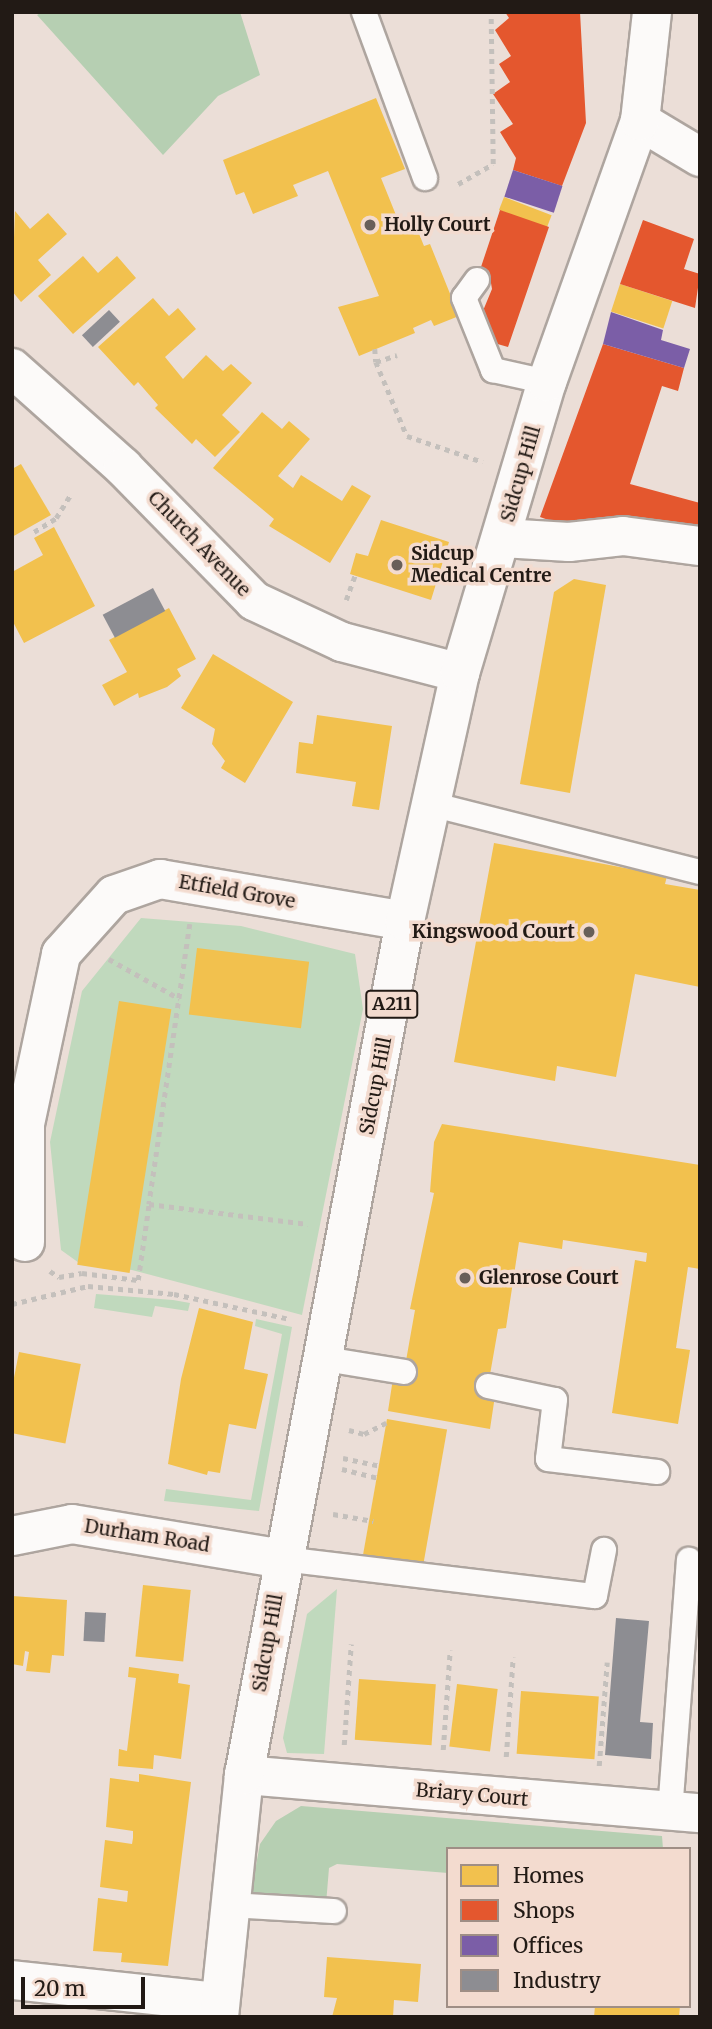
<!DOCTYPE html>
<style>
body{margin:0}
#map{position:relative;width:712px;height:2029px;overflow:hidden;background:#ebded7;font-family:Merriweather,serif}
div>[style]{position:absolute}
.green>*{inset:0;background:#c0d9bd}
.forest>*{inset:0;background:#b6cfb2}
.homes>*{inset:0;background:#f2c14e;transform-origin:0 0}
.shops>*{inset:0;background:#e4572e}
.offices>*{inset:0;background:#7b5ea7;transform-origin:0 0}
.industry>*{inset:0;background:#8d8d92;transform-origin:0 0}
.path>*{height:4.5px;margin-top:-2.25px;transform-origin:0;background:repeating-linear-gradient(90deg,#c4c0bc 0 5px,transparent 0 10px)}
.roads{filter:drop-shadow(2px 0 #aea59f) drop-shadow(-2px 0 #aea59f) drop-shadow(0 2px #aea59f) drop-shadow(0 -2px #aea59f)}
.lane>*{height:24px;margin:-12px;padding:0 12px;transform-origin:12px;border-radius:12px;background:#fcfaf9}
.street>*{height:38px;margin:-19px;padding:0 19px;transform-origin:19px;border-radius:19px;background:#fcfaf9}
.secondary>*{height:38px;margin:-19px;padding:0 19px;transform-origin:19px;border-radius:19px;background:#fcfaf9}
.primary>*{height:38px;margin:-19px;padding:0 19px;transform-origin:19px;border-radius:19px;background:#fcfaf9}
.dots>*{width:19px;height:19px;translate:-50% -50%;box-sizing:border-box;border:4px solid #f3dbcf;border-radius:50%}
span{translate:-50% -50%;white-space:nowrap;text-align:center;line-height:1.15;-webkit-text-stroke:7px #f3dbcf;paint-order:stroke}
.shield-label span{padding:2px 5px;background:#f3dbcf;border:2px solid;border-radius:5px;-webkit-text-stroke-width:0}
.shield-label{font-size:18px;color:#221a15;font-weight:700}
.poi-label{font-size:19px;color:#221a15;font-weight:700}
.left{translate:0 -50%;text-align:left}
.right{translate:-100% -50%;text-align:right}
.street-label{font-size:19px;color:#221a15}
.frame{position:absolute;inset:0;border:14px solid #221a15;pointer-events:none}
.legend{position:absolute;left:446px;top:1847px;width:245px;height:161px;box-sizing:border-box;background:#f3dbcf;border:2px solid #9f8e85;margin:0;padding:9px 12px;list-style:none;font-size:21px;color:#221a15}
.legend li{display:flex;align-items:center;gap:14px;height:35px}
.legend b{width:35px;border:2px solid #9f8e85}
.scale{position:absolute;left:21px;top:1977px;width:124px;height:32px;box-sizing:border-box;border:4px solid #221a15;border-top:0;padding-left:9px;font-size:21px;line-height:24px;white-space:nowrap;color:#221a15;-webkit-text-stroke:5px #f3dbcf;paint-order:stroke}
</style>
<div id="map">
<div class="green">
<div style="clip-path:polygon(141px 918px,241px 926px,355px 954px,363px 1009px,302px 1315px,132px 1270px,82px 1265px,61px 1250px,50px 1142px,82px 991px)"></div>
<div style="clip-path:polygon(96px 1294px,173px 1300px,190px 1303px,188px 1311px,155px 1306px,152px 1317px,94px 1308px)"></div>
<div style="clip-path:polygon(256px 1319px,292px 1327px,259px 1511px,164px 1501px,166px 1489px,251px 1500px,282px 1334px,255px 1326px)"></div>
<div style="clip-path:polygon(337px 1589px,324px 1754px,287px 1753px,283px 1738px,307px 1614px)"></div>
</div>
<div class="forest">
<div style="clip-path:polygon(42px 12px,240px 12px,260px 75px,218px 96px,163px 155px,37px 15px)"></div>
<div style="clip-path:polygon(301px 1806px,662px 1836px,663px 1849px,448px 1849px,448px 1873px,337px 1864px,329px 1868px,326px 1904px,250px 1897px,260px 1844px,276px 1821px)"></div>
</div>
<div class="homes">
<div style="clip-path:polygon(376px 98px,405px 169px,381px 178px,398px 220px,389px 223px,391px 228px,413px 219px,424px 246px,430px 244px,459px 316px,434px 326px,431px 320px,413px 328px,415px 333px,359px 356px,338px 307px,379px 296px,328px 171px,293px 185px,298px 196px,253px 214px,244px 192px,236px 195px,223px 160px)"></div>
<div style="left:504px;top:197px;width:51px;height:14px;rotate:21deg"></div>
<div style="clip-path:polygon(15px 211px,30px 229px,48px 213px,67px 234px,38px 260px,51px 275px,21px 302px,12px 291px)"></div>
<div style="clip-path:polygon(83px 256px,98px 273px,117px 256px,136px 278px,73px 334px,38px 296px)"></div>
<div style="left:620px;top:284px;width:55px;height:29px;rotate:18deg"></div>
<div style="clip-path:polygon(153px 298px,169px 316px,178px 308px,196px 329px,165px 357px,183px 379px,206px 355px,223px 371px,231px 364px,252px 383px,222px 415px,240px 432px,215px 457px,196px 439px,192px 444px,155px 408px,158px 405px,138px 382px,134px 386px,98px 347px)"></div>
<div style="clip-path:polygon(262px 412px,282px 429px,289px 421px,310px 439px,278px 476px,293px 488px,301px 475px,342px 501px,352px 485px,371px 496px,330px 563px,269px 526px,274px 519px,213px 468px)"></div>
<div style="clip-path:polygon(21px 464px,51px 515px,12px 537px,12px 469px)"></div>
<div style="clip-path:polygon(381px 520px,449px 542px,431px 600px,350px 574px,356px 553px,368px 556px)"></div>
<div style="clip-path:polygon(54px 527px,95px 606px,24px 643px,12px 620px,12px 572px,43px 555px,34px 538px)"></div>
<div style="clip-path:polygon(574px 579px,606px 585px,570px 793px,520px 784px,554px 592px)"></div>
<div style="clip-path:polygon(169px 608px,196px 659px,177px 669px,181px 676px,167px 687px,139px 698px,138px 693px,114px 706px,102px 685px,127px 672px,109px 640px)"></div>
<div style="clip-path:polygon(213px 654px,293px 702px,245px 783px,221px 768px,225px 761px,212px 744px,215px 729px,181px 708px)"></div>
<div style="clip-path:polygon(317px 715px,392px 726px,379px 810px,352px 806px,356px 782px,296px 773px,299px 742px,313px 744px)"></div>
<div style="clip-path:polygon(494px 843px,667px 876px,665px 884px,700px 890px,700px 987px,635px 974px,616px 1077px,557px 1066px,555px 1081px,454px 1062px)"></div>
<div style="left:197px;top:948px;width:113px;height:67px;rotate:7deg"></div>
<div style="left:119px;top:1001px;width:53px;height:267px;rotate:9deg"></div>
<div style="clip-path:polygon(442px 1124px,700px 1165px,700px 1269px,688px 1267px,676px 1348px,690px 1350px,678px 1424px,612px 1413px,635px 1260px,646px 1262px,647px 1253px,563px 1240px,562px 1249px,519px 1242px,506px 1328px,498px 1329px,488px 1386px,496px 1389px,490px 1429px,388px 1411px,394px 1372px,404px 1372px,415px 1310px,410px 1309px,434px 1193px,430px 1192px,434px 1142px)"></div>
<div style="clip-path:polygon(199px 1308px,253px 1322px,244px 1369px,268px 1374px,256px 1429px,229px 1424px,220px 1473px,208px 1471px,207px 1475px,168px 1464px,181px 1379px)"></div>
<div style="left:19px;top:1352px;width:63px;height:81px;rotate:11deg"></div>
<div style="left:387px;top:1419px;width:61px;height:143px;rotate:10deg"></div>
<div style="left:143px;top:1585px;width:48px;height:72px;rotate:6deg"></div>
<div style="clip-path:polygon(12px 1596px,67px 1600px,64px 1656px,52px 1655px,50px 1673px,26px 1671px,29px 1652px,25px 1651px,23px 1666px,12px 1664px)"></div>
<div style="clip-path:polygon(129px 1667px,179px 1674px,178px 1683px,190px 1685px,181px 1759px,154px 1755px,153px 1769px,118px 1766px,119px 1749px,127px 1751px,136px 1678px,128px 1677px)"></div>
<div style="left:359px;top:1679px;width:77px;height:61px;rotate:4deg"></div>
<div style="left:457px;top:1684px;width:41px;height:63px;rotate:7deg"></div>
<div style="left:521px;top:1691px;width:78px;height:63px;rotate:4deg"></div>
<div style="clip-path:polygon(139px 1774px,191px 1782px,168px 1966px,121px 1962px,122px 1953px,93px 1951px,98px 1898px,127px 1902px,128px 1891px,100px 1887px,105px 1840px,132px 1844px,133px 1838px,133px 1831px,106px 1827px,110px 1778px,139px 1782px)"></div>
<div style="clip-path:polygon(327px 1957px,421px 1964px,418px 2002px,394px 2000px,393px 2017px,332px 2017px,337px 1998px,324px 1997px)"></div>
<div style="clip-path:polygon(595px 2006px,599px 2007px,680px 2006px,679px 2017px,594px 2017px)"></div>
</div>
<div class="shops">
<div style="clip-path:polygon(505px 12px,580px 12px,586px 123px,562px 186px,513px 170px,516px 158px,500px 132px,513px 124px,493px 94px,510px 82px,499px 64px,511px 56px,495px 30px,509px 18px)"></div>
<div style="clip-path:polygon(500px 210px,549px 227px,508px 347px,494px 343px,480px 318px,492px 289px,489px 271px,481px 267px)"></div>
<div style="clip-path:polygon(643px 220px,694px 239px,684px 269px,700px 274px,695px 308px,620px 284px)"></div>
<div style="clip-path:polygon(603px 344px,684px 368px,678px 391px,662px 386px,630px 484px,700px 503px,700px 534px,577px 530px,540px 517px)"></div>
</div>
<div class="offices">
<div style="left:513px;top:170px;width:52px;height:28px;rotate:18deg"></div>
<div style="clip-path:polygon(611px 312px,663px 330px,661px 340px,690px 349px,684px 368px,603px 344px)"></div>
</div>
<div class="industry">
<div style="left:109px;top:310px;width:16px;height:37px;rotate:47deg"></div>
<div style="left:153px;top:588px;width:26px;height:57px;rotate:62deg"></div>
<div style="left:85px;top:1612px;width:21px;height:29px;rotate:3deg"></div>
<div style="clip-path:polygon(616px 1618px,649px 1621px,640px 1722px,653px 1723px,651px 1759px,605px 1755px)"></div>
</div>
<div class="path">
<div style="left:458px;top:184px;width:40px;rotate:-29.7deg"></div>
<div style="left:493px;top:164px;width:152px;rotate:-90.8deg"></div>
<div style="left:375px;top:349px;width:13px;rotate:86deg"></div>
<div style="left:376px;top:362px;width:80px;rotate:67.3deg"></div>
<div style="left:407px;top:436px;width:80px;rotate:18.9deg"></div>
<div style="left:376px;top:362px;width:22px;rotate:-18deg"></div>
<div style="left:34px;top:532px;width:26px;rotate:-32deg"></div>
<div style="left:56px;top:518px;width:28px;rotate:-58deg"></div>
<div style="left:346px;top:600px;width:27px;rotate:-70deg"></div>
<div style="left:190px;top:924px;width:283px;rotate:98.3deg"></div>
<div style="left:149px;top:1204px;width:160px;rotate:7.2deg"></div>
<div style="left:109px;top:959px;width:81px;rotate:29.4deg"></div>
<div style="left:50px;top:1271px;width:11px;rotate:34deg"></div>
<div style="left:59px;top:1277px;width:23px;rotate:-10deg"></div>
<div style="left:82px;top:1273px;width:56px;rotate:7.1deg"></div>
<div style="left:138px;top:1280px;width:77px;rotate:-81.8deg"></div>
<div style="left:12px;top:1304px;width:78px;rotate:-13.3deg"></div>
<div style="left:88px;top:1286px;width:86px;rotate:5.3deg"></div>
<div style="left:174px;top:1294px;width:119px;rotate:12.2deg"></div>
<div style="left:349px;top:1430px;width:16px;rotate:15deg"></div>
<div style="left:364px;top:1434px;width:25px;rotate:-27deg"></div>
<div style="left:343px;top:1458px;width:38px;rotate:12deg"></div>
<div style="left:342px;top:1469px;width:38px;rotate:14deg"></div>
<div style="left:333px;top:1514px;width:41px;rotate:9.9deg"></div>
<div style="left:344px;top:1745px;width:101px;rotate:-86deg"></div>
<div style="left:443px;top:1750px;width:100px;rotate:-86deg"></div>
<div style="left:506px;top:1757px;width:100px;rotate:-86deg"></div>
<div style="left:599px;top:1766px;width:104px;rotate:-85.6deg"></div>
</div>
<div class="roads">
<div class="lane">
<div style="left:364px;top:12px;width:177px;rotate:69.8deg"></div>
<div style="left:477px;top:280px;width:22px;rotate:126deg"></div>
<div style="left:464px;top:298px;width:78px;rotate:68.1deg"></div>
<div style="left:493px;top:370px;width:55px;rotate:12.5deg"></div>
<div style="left:431px;top:804px;width:277px;rotate:14.2deg"></div>
<div style="left:325px;top:1359px;width:80px;rotate:9.3deg"></div>
<div style="left:488px;top:1386px;width:68px;rotate:11.8deg"></div>
<div style="left:555px;top:1400px;width:59px;rotate:96.8deg"></div>
<div style="left:548px;top:1459px;width:110px;rotate:6.8deg"></div>
<div style="left:283px;top:1559px;width:314px;rotate:6.8deg"></div>
<div style="left:595px;top:1596px;width:47px;rotate:-78.9deg"></div>
<div style="left:670px;top:1812px;width:253px;rotate:-85.7deg"></div>
<div style="left:229px;top:1905px;width:105px;rotate:3.3deg"></div>
</div>
<div class="street">
<div style="left:12px;top:368px;width:149px;rotate:41.7deg"></div>
<div style="left:123px;top:467px;width:187px;rotate:45.6deg"></div>
<div style="left:254px;top:601px;width:97px;rotate:25deg"></div>
<div style="left:342px;top:642px;width:122px;rotate:14.7deg"></div>
<div style="left:25px;top:1242px;width:118px;rotate:-90deg"></div>
<div style="left:25px;top:1124px;width:174px;rotate:-78deg"></div>
<div style="left:61px;top:954px;width:79px;rotate:-48.1deg"></div>
<div style="left:114px;top:895px;width:49px;rotate:-19.2deg"></div>
<div style="left:160px;top:879px;width:249px;rotate:9.7deg"></div>
<div style="left:12px;top:1536px;width:61px;rotate:-11.3deg"></div>
<div style="left:72px;top:1524px;width:214px;rotate:9.4deg"></div>
<div style="left:244px;top:1775px;width:458px;rotate:4.8deg"></div>
<div style="left:12px;top:1980px;width:208px;rotate:6.1deg"></div>
</div>
<div class="secondary">
<div style="left:640px;top:121px;width:70px;rotate:31deg"></div>
<div style="left:502px;top:538px;width:67px;rotate:3.4deg"></div>
<div style="left:569px;top:542px;width:54px;rotate:-6.3deg"></div>
<div style="left:623px;top:536px;width:78px;rotate:7.4deg"></div>
</div>
<div class="primary">
<div style="left:219px;top:2017px;width:243px;rotate:-84.1deg"></div>
<div style="left:244px;top:1775px;width:869px;rotate:-79.32deg"></div>
<div style="left:405px;top:921px;width:254px;rotate:-77.5deg"></div>
<div style="left:460px;top:673px;width:304px;rotate:-73.4deg"></div>
<div style="left:547px;top:382px;width:277px;rotate:-70.4deg"></div>
<div style="left:640px;top:121px;width:110px;rotate:-83.7deg"></div>
</div>
</div>
<div class="dots">
<div style="left:370px;top:225px;background:#685f59"></div>
<div style="left:397px;top:565px;background:#685f59"></div>
<div style="left:589px;top:932px;background:#685f59"></div>
<div style="left:465px;top:1278px;background:#685f59"></div>
</div>
<div class="shield-label">
<span style="left:392px;top:1004px">A211</span>
</div>
<div class="poi-label">
<span class="left" style="left:384px;top:225px">Holly Court</span>
<span class="left" style="left:411px;top:565px">Sidcup<br>Medical Centre</span>
<span class="right" style="left:575px;top:932px">Kingswood Court</span>
<span class="left" style="left:479px;top:1278px">Glenrose Court</span>
</div>
<div class="street-label">
<span style="left:521px;top:474px;rotate:-74deg">Sidcup Hill</span>
<span style="left:199px;top:544px;rotate:46deg">Church Avenue</span>
<span style="left:237px;top:892px;rotate:10deg">Etfield Grove</span>
<span style="left:376px;top:1086px;rotate:-79deg">Sidcup Hill</span>
<span style="left:147px;top:1536px;rotate:9deg">Durham Road</span>
<span style="left:268px;top:1643px;rotate:-80deg">Sidcup Hill</span>
<span style="left:472px;top:1795px;rotate:5deg">Briary Court</span>
</div>
<div class="frame"></div>
<ul class="legend">
<li><b style="height:19px;background:#f2c14e"></b>Homes</li>
<li><b style="height:19px;background:#e4572e"></b>Shops</li>
<li><b style="height:19px;background:#7b5ea7"></b>Offices</li>
<li><b style="height:19px;background:#8d8d92"></b>Industry</li>
</ul>
<div class="scale">20 m</div>
</div>
